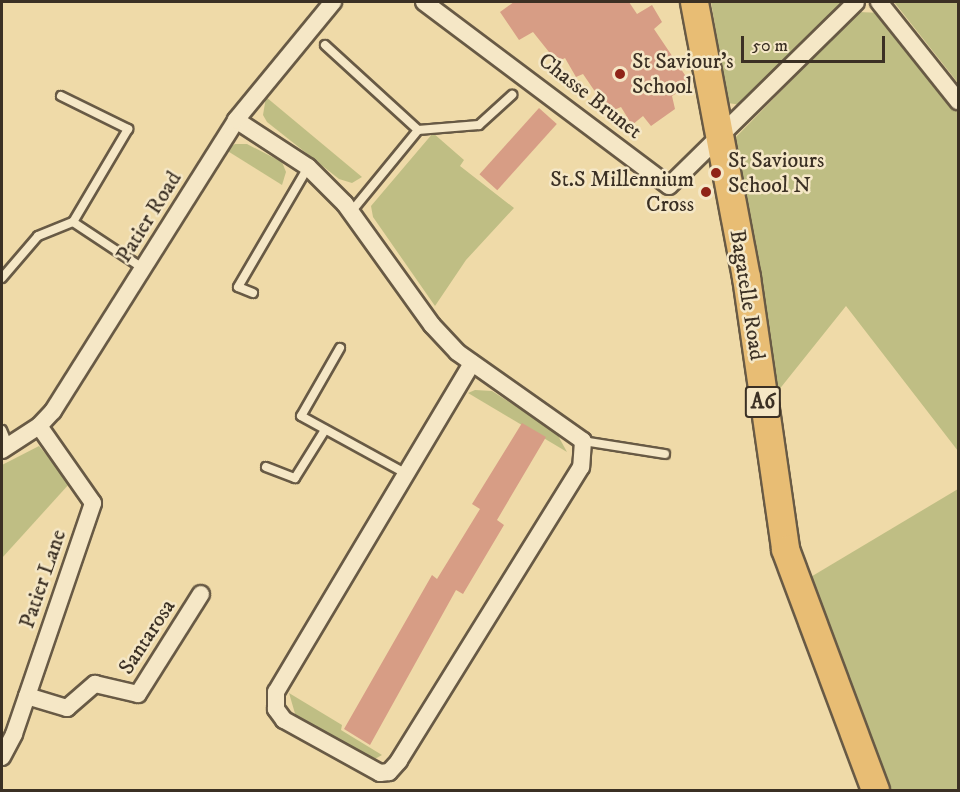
<!DOCTYPE html>
<style>
body{margin:0}
#map{position:relative;width:960px;height:792px;overflow:hidden;background:#efdaa8;font-family:"IM FELL DW Pica",serif}
div>[style]{position:absolute}
.green>*{inset:0;background:#bfbe84}
.building>*{inset:0;background:#d79d85;transform-origin:0 0}
.roads{filter:drop-shadow(2px 0 #685a45) drop-shadow(-2px 0 #685a45) drop-shadow(0 2px #685a45) drop-shadow(0 -2px #685a45)}
.lane>*{height:8px;margin:-4px;padding:0 4px;transform-origin:4px;border-radius:4px;background:#f5e7c6}
.street>*{height:16px;margin:-8px;padding:0 8px;transform-origin:8px;border-radius:8px;background:#f5e7c6}
.primary>*{height:27px;margin:-13.5px;padding:0 13.5px;transform-origin:13.5px;border-radius:13.5px;background:#e8bd74}
.dots>*{width:16px;height:16px;translate:-50% -50%;box-sizing:border-box;border:3px solid #f5e7c6;border-radius:50%}
span{translate:-50% -50%;white-space:nowrap;text-align:center;line-height:1.15;-webkit-text-stroke:5px #f5e7c6;paint-order:stroke}
.shield-label span{padding:2px 4px;background:#f5e7c6;border:2px solid;border-radius:4px;-webkit-text-stroke-width:0}
.shield-label{font-size:21px;color:#3b3024;font-weight:700}
.poi-label{font-size:22px;color:#3b3024}
.left{translate:0 -50%;text-align:left}
.right{translate:-100% -50%;text-align:right}
.street-label{font-size:22px;color:#3b3024}
.frame{position:absolute;inset:0;border:3px solid #3b3024;pointer-events:none}
.scale{position:absolute;left:741px;top:36px;width:144px;height:27px;box-sizing:border-box;border:3px solid #3b3024;border-top:0;padding-left:8px;font-size:18px;line-height:21px;white-space:nowrap;color:#3b3024;-webkit-text-stroke:4px #f5e7c6;paint-order:stroke}
</style>
<div id="map">
<div class="green">
<div style="clip-path:polygon(711px 2px,842px 2px,741px 105px,728px 103px)"></div>
<div style="clip-path:polygon(894px 2px,958px 2px,958px 83px)"></div>
<div style="clip-path:polygon(859px 12px,882px 13px,958px 109px,958px 451px,846px 306px,774px 396px,732px 152px,736px 137px)"></div>
<div style="clip-path:polygon(266px 97px,362px 177px,352px 183px,339px 179px,267px 122px,263px 115px)"></div>
<div style="clip-path:polygon(433px 133px,464px 160px,460px 166px,514px 208px,466px 260px,435px 306px,373px 217px,371px 206px)"></div>
<div style="clip-path:polygon(235px 144px,247px 144px,282px 162px,286px 172px,282px 185px,226px 150px)"></div>
<div style="clip-path:polygon(475px 390px,492px 391px,556px 432px,567px 452px,468px 393px)"></div>
<div style="clip-path:polygon(39px 446px,70px 483px,2px 558px,2px 465px)"></div>
<div style="clip-path:polygon(958px 489px,958px 790px,889px 790px,809px 578px)"></div>
<div style="clip-path:polygon(289px 693px,342px 725px,341px 730px,382px 755px,373px 760px,296px 717px)"></div>
</div>
<div class="building">
<div style="clip-path:polygon(514px 2px,629px 2px,637px 14px,652px 5px,662px 22px,654px 29px,691px 84px,672px 96px,675px 109px,651px 126px,643px 116px,632px 125px,621px 107px,609px 112px,583px 74px,576px 77px,565px 58px,557px 62px,533px 32px,519px 40px,500px 12px)"></div>
<div style="left:539px;top:108px;width:24px;height:89px;rotate:42deg"></div>
<div style="clip-path:polygon(522px 423px,546px 437px,497px 520px,504px 525px,463px 594px,456px 590px,370px 745px,344px 729px,432px 575px,437px 579px,480px 509px,472px 504px)"></div>
</div>
<div class="roads">
<div class="lane">
<div style="left:325px;top:45px;width:126px;rotate:42.4deg"></div>
<div style="left:61px;top:96px;width:75px;rotate:26.2deg"></div>
<div style="left:128px;top:129px;width:108px;rotate:120.6deg"></div>
<div style="left:73px;top:222px;width:85px;rotate:33.5deg"></div>
<div style="left:351px;top:212px;width:106px;rotate:-50.7deg"></div>
<div style="left:418px;top:130px;width:61px;rotate:-4.7deg"></div>
<div style="left:479px;top:125px;width:45px;rotate:-42.3deg"></div>
<div style="left:2px;top:278px;width:55px;rotate:-49.4deg"></div>
<div style="left:38px;top:236px;width:38px;rotate:-22deg"></div>
<div style="left:253px;top:293px;width:16px;rotate:-158deg"></div>
<div style="left:238px;top:287px;width:139px;rotate:-59.7deg"></div>
<div style="left:340px;top:348px;width:78px;rotate:119.8deg"></div>
<div style="left:301px;top:416px;width:119px;rotate:28.7deg"></div>
<div style="left:2px;top:430px;width:16px;rotate:68deg"></div>
<div style="left:583px;top:441px;width:83px;rotate:9deg"></div>
<div style="left:266px;top:467px;width:31px;rotate:21deg"></div>
<div style="left:295px;top:478px;width:57px;rotate:-58deg"></div>
</div>
<div class="street">
<div style="left:424px;top:2px;width:306px;rotate:36.9deg"></div>
<div style="left:669px;top:186px;width:262px;rotate:-44.5deg"></div>
<div style="left:879px;top:2px;width:127px;rotate:51.4deg"></div>
<div style="left:236px;top:120px;width:86px;rotate:33.1deg"></div>
<div style="left:308px;top:167px;width:52px;rotate:45deg"></div>
<div style="left:345px;top:204px;width:149px;rotate:54.3deg"></div>
<div style="left:432px;top:325px;width:37px;rotate:47deg"></div>
<div style="left:457px;top:352px;width:154px;rotate:35.2deg"></div>
<div style="left:583px;top:441px;width:26px;rotate:94deg"></div>
<div style="left:581px;top:467px;width:346px;rotate:121.8deg"></div>
<div style="left:399px;top:761px;width:15px;rotate:132deg"></div>
<div style="left:389px;top:772px;width:9px;rotate:174deg"></div>
<div style="left:380px;top:773px;width:110px;rotate:-151.1deg"></div>
<div style="left:284px;top:720px;width:14px;rotate:-126deg"></div>
<div style="left:276px;top:709px;width:17px;rotate:-90deg"></div>
<div style="left:276px;top:692px;width:383px;rotate:-59.2deg"></div>
<div style="left:2px;top:450px;width:44px;rotate:-33deg"></div>
<div style="left:39px;top:426px;width:21px;rotate:-47deg"></div>
<div style="left:53px;top:411px;width:344px;rotate:-57.8deg"></div>
<div style="left:236px;top:120px;width:153px;rotate:-50.6deg"></div>
<div style="left:27px;top:696px;width:42px;rotate:16.7deg"></div>
<div style="left:67px;top:708px;width:37px;rotate:-41deg"></div>
<div style="left:95px;top:684px;width:44px;rotate:13.1deg"></div>
<div style="left:138px;top:694px;width:118px;rotate:-57.8deg"></div>
<div style="left:2px;top:757px;width:26px;rotate:-62deg"></div>
<div style="left:14px;top:734px;width:244px;rotate:-71.1deg"></div>
<div style="left:93px;top:503px;width:94px;rotate:-125deg"></div>
</div>
<div class="primary">
<div style="left:694px;top:2px;width:280px;rotate:79.3deg"></div>
<div style="left:746px;top:277px;width:275px;rotate:81.8deg"></div>
<div style="left:785px;top:549px;width:257px;rotate:69.5deg"></div>
</div>
</div>
<div class="dots">
<div style="left:620px;top:74px;background:#8f2418"></div>
<div style="left:716px;top:173px;background:#8f2418"></div>
<div style="left:706px;top:192px;background:#8f2418"></div>
</div>
<div class="shield-label">
<span style="left:763px;top:402px">A6</span>
</div>
<div class="poi-label">
<span class="left" style="left:632px;top:74px">St Saviour's<br>School</span>
<span class="left" style="left:728px;top:173px">St Saviours<br>School N</span>
<span class="right" style="left:694px;top:192px">St.S Millennium<br>Cross</span>
</div>
<div class="street-label">
<span style="left:590px;top:96px;rotate:38deg">Chasse Brunet</span>
<span style="left:149px;top:217px;rotate:-58deg">Patier Road</span>
<span style="left:747px;top:295px;rotate:81deg">Bagatelle Road</span>
<span style="left:43px;top:579px;rotate:-71deg">Patier Lane</span>
<span style="left:147px;top:637px;rotate:-57deg">Santarosa</span>
</div>
<div class="frame"></div>
<div class="scale">50 m</div>
</div>
